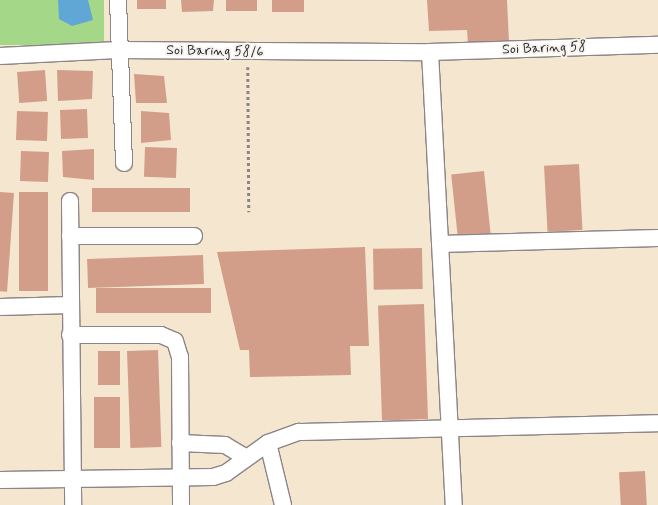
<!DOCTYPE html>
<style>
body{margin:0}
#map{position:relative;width:658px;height:505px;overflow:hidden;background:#f5e6d0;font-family:Mynerve,sans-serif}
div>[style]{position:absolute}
.green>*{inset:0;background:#a4d888;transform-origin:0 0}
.water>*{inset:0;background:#60a7d6}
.building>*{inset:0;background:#d39e89;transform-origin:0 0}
.path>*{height:2.5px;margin-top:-1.25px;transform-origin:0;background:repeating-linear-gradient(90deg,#8c8486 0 3px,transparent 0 6px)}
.roads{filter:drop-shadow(1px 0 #8c8486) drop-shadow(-1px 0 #8c8486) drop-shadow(0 1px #8c8486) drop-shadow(0 -1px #8c8486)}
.street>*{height:16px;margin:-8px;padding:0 8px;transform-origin:8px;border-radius:8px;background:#fff}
span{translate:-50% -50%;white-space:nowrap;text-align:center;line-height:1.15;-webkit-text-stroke:4px #f7f3e8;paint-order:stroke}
.street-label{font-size:14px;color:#22223b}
</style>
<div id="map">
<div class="green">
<div style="left:0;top:0;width:104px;height:45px"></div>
</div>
<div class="water">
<div style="clip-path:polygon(58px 0,88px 0,93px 20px,72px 26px,59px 19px)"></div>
</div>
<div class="building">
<div style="left:137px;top:0;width:29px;height:9px"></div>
<div style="clip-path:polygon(181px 0,214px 0,213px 11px,182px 12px)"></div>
<div style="left:226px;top:0;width:31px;height:11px"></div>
<div style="left:272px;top:0;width:32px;height:12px"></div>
<div style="clip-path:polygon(427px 0,507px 0,509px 42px,468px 44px,467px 30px,429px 31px)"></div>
<div style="left:45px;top:70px;width:31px;height:28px;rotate:86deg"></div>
<div style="clip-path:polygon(57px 70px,93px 71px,92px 99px,58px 101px)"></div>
<div style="clip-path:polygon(134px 74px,164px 76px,167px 103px,136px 103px)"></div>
<div style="left:87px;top:109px;width:29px;height:27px;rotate:88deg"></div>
<div style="left:17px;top:111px;width:31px;height:29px;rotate:2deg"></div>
<div style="clip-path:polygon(141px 111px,169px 113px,171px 140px,141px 143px)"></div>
<div style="left:177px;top:148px;width:30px;height:32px;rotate:92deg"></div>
<div style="clip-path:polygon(94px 149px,94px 180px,63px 177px,62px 151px)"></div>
<div style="left:21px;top:151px;width:28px;height:30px;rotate:2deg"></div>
<div style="left:579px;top:164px;width:66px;height:35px;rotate:87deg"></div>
<div style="left:484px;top:171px;width:63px;height:33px;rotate:84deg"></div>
<div style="left:190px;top:188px;width:24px;height:98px;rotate:90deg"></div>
<div style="left:0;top:192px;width:14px;height:99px;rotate:4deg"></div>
<div style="left:19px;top:192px;width:29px;height:99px"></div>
<div style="clip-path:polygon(365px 247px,369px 346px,350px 346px,351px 375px,250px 377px,249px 350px,240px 350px,217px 252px)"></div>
<div style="left:422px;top:248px;width:41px;height:49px;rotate:89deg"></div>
<div style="left:203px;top:255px;width:29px;height:116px;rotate:88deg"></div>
<div style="left:211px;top:288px;width:25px;height:115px;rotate:90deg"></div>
<div style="left:424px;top:304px;width:115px;height:46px;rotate:88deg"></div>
<div style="left:158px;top:350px;width:97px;height:31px;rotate:88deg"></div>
<div style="left:98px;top:351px;width:22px;height:34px"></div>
<div style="left:94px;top:397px;width:26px;height:51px"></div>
<div style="left:645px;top:471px;width:34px;height:26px;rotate:87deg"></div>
</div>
<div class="path">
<div style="left:248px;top:67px;width:145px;rotate:89.6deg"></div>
</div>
<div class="roads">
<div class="street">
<div style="left:118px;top:0;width:163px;rotate:87.9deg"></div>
<div style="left:430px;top:52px;width:454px;rotate:87deg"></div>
<div style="left:0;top:56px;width:118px;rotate:-2.9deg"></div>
<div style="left:118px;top:50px;width:312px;rotate:0.4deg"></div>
<div style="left:430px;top:52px;width:228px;rotate:-1.8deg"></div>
<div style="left:70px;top:201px;width:304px;rotate:89.4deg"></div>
<div style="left:70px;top:236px;width:124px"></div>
<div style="left:440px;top:244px;width:218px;rotate:-1.6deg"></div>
<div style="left:0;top:307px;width:70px;rotate:-1.6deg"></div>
<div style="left:70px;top:335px;width:91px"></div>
<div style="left:161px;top:335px;width:15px;rotate:23deg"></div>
<div style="left:175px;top:341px;width:17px;rotate:73deg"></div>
<div style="left:180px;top:357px;width:148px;rotate:89.6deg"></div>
<div style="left:180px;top:443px;width:45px;rotate:2.5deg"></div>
<div style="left:225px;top:445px;width:23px;rotate:31deg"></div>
<div style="left:268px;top:443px;width:64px;rotate:76.4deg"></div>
<div style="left:0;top:480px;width:213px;rotate:-0.8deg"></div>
<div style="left:213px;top:477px;width:14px;rotate:-17deg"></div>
<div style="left:226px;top:473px;width:52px;rotate:-35.5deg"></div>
<div style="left:268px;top:443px;width:33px;rotate:-20deg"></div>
<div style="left:299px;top:432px;width:359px;rotate:-1.4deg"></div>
</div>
</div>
<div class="street-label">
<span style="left:544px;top:48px;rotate:-2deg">Soi Baring 58</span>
<span style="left:215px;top:51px;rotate:1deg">Soi Baring 58/6</span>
</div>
</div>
